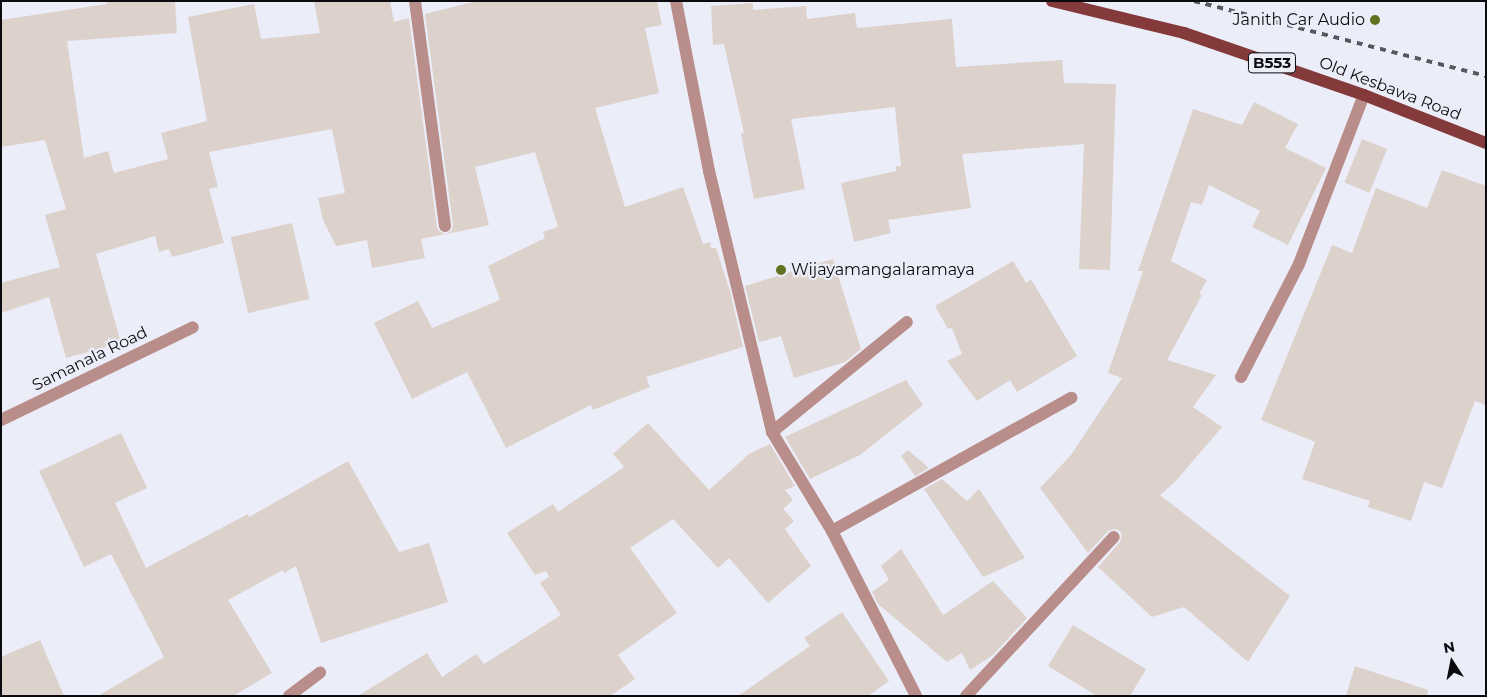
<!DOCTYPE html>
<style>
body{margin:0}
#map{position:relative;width:1487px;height:697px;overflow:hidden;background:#ebedf8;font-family:Montserrat,sans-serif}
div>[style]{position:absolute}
.building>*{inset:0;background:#ddd1cc;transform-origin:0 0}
.lane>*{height:12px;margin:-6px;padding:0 6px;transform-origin:6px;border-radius:6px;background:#b98d8a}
.street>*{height:12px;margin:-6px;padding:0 6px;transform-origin:6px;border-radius:6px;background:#b98d8a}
.primary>*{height:12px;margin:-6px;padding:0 6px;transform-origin:6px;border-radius:6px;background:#843a3a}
.rail>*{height:4px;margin-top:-2px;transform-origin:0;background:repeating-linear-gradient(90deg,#57575e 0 6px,transparent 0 12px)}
.dots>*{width:14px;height:14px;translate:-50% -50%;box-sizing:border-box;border:2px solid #ebedf8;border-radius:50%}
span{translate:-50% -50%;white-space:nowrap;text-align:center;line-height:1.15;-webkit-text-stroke:4.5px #ebedf8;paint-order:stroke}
.shield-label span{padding:1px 4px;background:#ebedf8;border:1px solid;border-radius:4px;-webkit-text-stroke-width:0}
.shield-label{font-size:15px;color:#0c0c10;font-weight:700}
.poi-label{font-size:16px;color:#0c0c10}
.right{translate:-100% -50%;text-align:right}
.left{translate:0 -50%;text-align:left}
.street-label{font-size:16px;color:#0c0c10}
.frame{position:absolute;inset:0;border:2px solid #0c0c10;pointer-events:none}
.north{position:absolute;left:1427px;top:637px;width:50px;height:50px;-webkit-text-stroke:4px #ebedf8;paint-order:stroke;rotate:349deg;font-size:14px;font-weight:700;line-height:20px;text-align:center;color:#0c0c10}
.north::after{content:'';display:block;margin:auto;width:18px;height:22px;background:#0c0c10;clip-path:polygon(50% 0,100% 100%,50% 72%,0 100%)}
</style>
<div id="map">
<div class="building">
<div style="clip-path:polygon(107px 1px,175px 1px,177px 33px,67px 41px,84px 158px,108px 151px,114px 173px,168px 159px,161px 133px,207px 121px,188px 17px,254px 4px,261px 39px,320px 33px,314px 1px,390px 1px,394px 22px,409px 18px,437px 227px,439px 231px,445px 234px,421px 239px,425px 258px,372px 268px,367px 240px,336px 246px,323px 220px,318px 198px,345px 193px,332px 129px,209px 152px,218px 187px,209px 189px,224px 243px,172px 257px,169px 249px,159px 252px,155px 236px,96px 254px,121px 343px,66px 358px,49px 297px,1px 313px,1px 283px,60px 267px,45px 215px,66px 209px,45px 140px,1px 147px,1px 20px,107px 4px)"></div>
<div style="clip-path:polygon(477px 1px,657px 1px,662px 25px,645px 28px,659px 93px,595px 108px,625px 207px,683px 187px,703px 244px,710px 242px,711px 248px,716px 248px,730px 291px,743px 347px,646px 377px,650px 387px,593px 410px,591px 405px,506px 448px,467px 372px,412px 399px,374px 323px,418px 301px,432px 328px,500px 300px,488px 266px,545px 238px,543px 232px,558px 227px,535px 152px,475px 167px,489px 225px,447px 234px,452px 230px,453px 225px,425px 14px)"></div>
<div style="clip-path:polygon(753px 3px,753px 10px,806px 6px,807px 19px,855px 13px,857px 28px,952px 19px,956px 67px,1062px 60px,1064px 83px,1116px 84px,1110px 270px,1079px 269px,1084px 144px,962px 154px,971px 208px,888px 220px,891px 233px,854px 242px,841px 183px,896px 171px,896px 166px,901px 166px,895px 107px,791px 119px,805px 189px,754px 199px,741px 134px,744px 133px,724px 44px,713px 45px,711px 6px)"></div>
<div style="clip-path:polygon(1254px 102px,1298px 124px,1285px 148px,1326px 168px,1288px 245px,1252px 227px,1260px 211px,1209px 185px,1202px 205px,1191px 202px,1171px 261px,1207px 280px,1199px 294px,1202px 295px,1167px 360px,1216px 375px,1193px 407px,1222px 427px,1175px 482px,1160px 495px,1290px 596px,1248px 662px,1184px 607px,1152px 617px,1098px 567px,1120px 542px,1122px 535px,1120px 531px,1115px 529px,1108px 531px,1088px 553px,1040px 488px,1071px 455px,1122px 378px,1108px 373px,1143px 271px,1138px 271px,1193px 109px,1242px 125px)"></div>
<div style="left:1362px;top:139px;width:27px;height:47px;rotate:22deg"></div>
<div style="clip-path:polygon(1442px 170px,1486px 186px,1486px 405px,1475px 401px,1442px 488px,1424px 482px,1411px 521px,1368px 507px,1370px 501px,1302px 479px,1315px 442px,1261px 420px,1332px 245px,1352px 253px,1376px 188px,1427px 208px)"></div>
<div style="left:292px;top:223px;width:78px;height:63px;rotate:77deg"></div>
<div style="clip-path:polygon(833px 259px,861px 349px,845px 362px,794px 378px,781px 336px,759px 342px,745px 286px)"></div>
<div style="clip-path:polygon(1013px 261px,1026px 283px,1031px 279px,1077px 356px,1017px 392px,1010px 380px,977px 401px,947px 361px,962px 354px,952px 328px,948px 329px,935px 306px)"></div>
<div style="clip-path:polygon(906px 380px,923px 405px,860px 455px,810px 479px,785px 437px)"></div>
<div style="clip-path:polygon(648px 423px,709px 490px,749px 454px,770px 444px,795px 486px,785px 490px,793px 500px,783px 509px,794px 521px,785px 529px,811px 566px,768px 603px,729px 558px,718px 568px,673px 519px,630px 548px,677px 613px,618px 655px,635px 679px,610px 696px,358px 696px,427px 653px,442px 677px,476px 654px,484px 664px,561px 615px,540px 583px,549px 577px,546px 571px,535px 575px,507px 533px,553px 504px,558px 512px,624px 467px,613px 454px)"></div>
<div style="clip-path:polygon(121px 433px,147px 488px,115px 503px,146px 568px,248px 514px,249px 517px,348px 461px,399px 552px,429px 543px,448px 602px,321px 643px,296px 566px,284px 573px,283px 570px,228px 600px,272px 673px,233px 696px,98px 696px,164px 657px,111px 554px,84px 567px,39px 471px)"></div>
<div style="clip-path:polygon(908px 450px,929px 468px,915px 476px,901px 456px)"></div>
<div style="clip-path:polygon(942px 479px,967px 501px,979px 489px,1025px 558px,983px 577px,924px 489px)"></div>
<div style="clip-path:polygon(901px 549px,943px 615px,993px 581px,1027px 618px,993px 655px,970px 670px,962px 653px,947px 662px,878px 604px,872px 592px,889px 580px,881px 566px)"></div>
<div style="clip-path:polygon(842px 612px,889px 681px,868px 696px,738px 696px,810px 646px,804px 638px)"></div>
<div style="clip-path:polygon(1073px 625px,1146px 669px,1130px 696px,1097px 696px,1048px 666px)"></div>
<div style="clip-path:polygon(40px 640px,64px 696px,1px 696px,1px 657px)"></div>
<div style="clip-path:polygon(1355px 666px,1428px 690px,1427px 696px,1346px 696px)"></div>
</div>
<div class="lane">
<div style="left:415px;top:1px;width:227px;rotate:82.4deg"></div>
</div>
<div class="street">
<div style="left:676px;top:1px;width:173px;rotate:79deg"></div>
<div style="left:709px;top:171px;width:268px;rotate:76.4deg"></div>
<div style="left:772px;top:432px;width:116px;rotate:58.8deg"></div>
<div style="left:832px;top:531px;width:185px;rotate:63deg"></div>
<div style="left:1241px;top:377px;width:127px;rotate:-62.8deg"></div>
<div style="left:1299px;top:264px;width:181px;rotate:-69deg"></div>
<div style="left:1px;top:420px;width:213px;rotate:-25.8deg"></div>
<div style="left:772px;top:432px;width:174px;rotate:-39.2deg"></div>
<div style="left:832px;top:531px;width:274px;rotate:-29.1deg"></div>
<div style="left:289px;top:696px;width:39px;rotate:-37deg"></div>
<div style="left:966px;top:696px;width:217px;rotate:-47.1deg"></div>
</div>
<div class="primary">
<div style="left:1052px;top:1px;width:136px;rotate:13.6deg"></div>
<div style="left:1184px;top:33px;width:190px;rotate:19deg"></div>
<div style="left:1364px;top:95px;width:131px;rotate:21.5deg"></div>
</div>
<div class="rail">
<div style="left:1194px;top:1px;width:301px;rotate:14.4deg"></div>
</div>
<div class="dots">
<div style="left:1375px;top:20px;background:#62711d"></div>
<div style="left:781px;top:270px;background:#62711d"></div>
</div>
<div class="shield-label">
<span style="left:1272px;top:63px">B553</span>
</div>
<div class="poi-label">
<span class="right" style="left:1365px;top:20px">Janith Car Audio</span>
<span class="left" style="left:791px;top:270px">Wijayamangalaramaya</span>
</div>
<div class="street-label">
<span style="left:1390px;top:89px;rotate:21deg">Old Kesbawa Road</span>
<span style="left:90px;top:359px;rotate:-26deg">Samanala Road</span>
</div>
<div class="frame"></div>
<div class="north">N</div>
</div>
